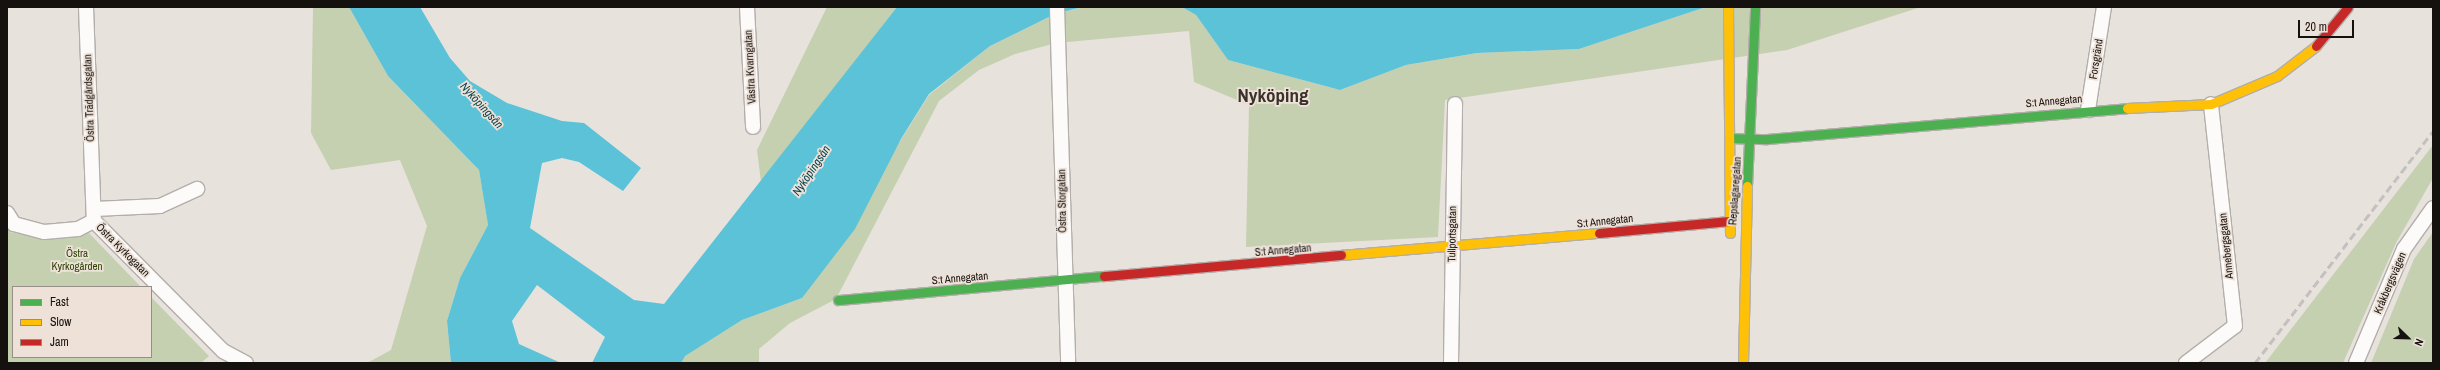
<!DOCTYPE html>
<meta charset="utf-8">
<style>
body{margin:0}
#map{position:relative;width:2440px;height:370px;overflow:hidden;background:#e8e2dd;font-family:"Archivo Narrow",sans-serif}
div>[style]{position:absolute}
.green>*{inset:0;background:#c5d0b0}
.water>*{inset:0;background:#5bc2d8}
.roads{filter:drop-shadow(1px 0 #b3aeaa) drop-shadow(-1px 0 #b3aeaa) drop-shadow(0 1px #b3aeaa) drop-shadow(0 -1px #b3aeaa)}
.street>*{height:14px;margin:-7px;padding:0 7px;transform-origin:7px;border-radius:7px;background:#fcfbfa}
.fast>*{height:9px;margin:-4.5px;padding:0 4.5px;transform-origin:4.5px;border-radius:4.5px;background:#4caf50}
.slow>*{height:9px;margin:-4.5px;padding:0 4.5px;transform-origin:4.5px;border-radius:4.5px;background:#ffc107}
.jam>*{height:9px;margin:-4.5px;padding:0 4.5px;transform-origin:4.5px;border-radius:4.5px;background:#c62828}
.rail>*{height:3px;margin-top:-1.5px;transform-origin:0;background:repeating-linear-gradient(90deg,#c3c1bf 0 8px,transparent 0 12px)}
span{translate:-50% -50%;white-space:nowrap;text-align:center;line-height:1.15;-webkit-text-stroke:3.5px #ede1d8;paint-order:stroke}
.street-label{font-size:11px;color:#15110e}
.park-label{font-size:11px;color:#294200}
.water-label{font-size:12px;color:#003f4d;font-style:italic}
.town-label{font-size:19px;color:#3a322a;font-weight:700}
.frame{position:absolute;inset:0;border:8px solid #15110e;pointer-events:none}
.legend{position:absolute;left:12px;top:286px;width:140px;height:72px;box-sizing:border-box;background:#ede1d8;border:1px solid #978e87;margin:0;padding:5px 7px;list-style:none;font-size:12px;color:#15110e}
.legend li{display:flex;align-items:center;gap:8px;height:20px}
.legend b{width:20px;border:1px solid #978e87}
.north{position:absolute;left:2388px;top:318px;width:40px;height:40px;-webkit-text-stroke:3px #ede1d8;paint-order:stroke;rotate:113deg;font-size:11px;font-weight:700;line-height:16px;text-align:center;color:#15110e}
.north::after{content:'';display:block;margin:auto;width:14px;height:18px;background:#15110e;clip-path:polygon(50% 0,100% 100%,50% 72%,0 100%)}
.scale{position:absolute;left:2298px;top:20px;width:56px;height:18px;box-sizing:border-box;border:2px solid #15110e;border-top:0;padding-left:5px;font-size:12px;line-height:14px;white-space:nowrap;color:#15110e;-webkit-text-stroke:3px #ede1d8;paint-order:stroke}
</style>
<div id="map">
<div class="green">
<div style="clip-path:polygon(313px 7px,349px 7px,388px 76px,479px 170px,488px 225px,460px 278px,447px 321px,451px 363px,367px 363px,391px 350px,427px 226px,400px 160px,331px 170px,311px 133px)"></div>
<div style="clip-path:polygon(827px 7px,897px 7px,761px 182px,757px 150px)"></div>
<div style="clip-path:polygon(1083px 7px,1182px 7px,1196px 15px,1228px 60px,1340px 90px,1406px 65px,1477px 53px,1579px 49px,1706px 7px,1921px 7px,1787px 50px,1445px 100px,1438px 237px,1246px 247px,1249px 105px,1194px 82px,1189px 31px,1056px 43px,1015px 54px,979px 70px,939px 101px,836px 299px,790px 323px,759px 349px,759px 363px,681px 363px,684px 356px,742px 320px,802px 298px,929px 95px,990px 46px,1055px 14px)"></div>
<div style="clip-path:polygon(2433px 145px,2433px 178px,2396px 243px,2343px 363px,2265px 363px)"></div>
<div style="clip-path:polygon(7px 227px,10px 232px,41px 238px,87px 231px,141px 287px,13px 287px,13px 357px,151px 357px,151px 297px,209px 356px,201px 363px,7px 363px)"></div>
<div style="clip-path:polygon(2433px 232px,2433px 363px,2371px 363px,2414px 259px)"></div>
</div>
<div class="water">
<div style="clip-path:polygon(349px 7px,420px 7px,450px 58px,470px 81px,507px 103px,562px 121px,584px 123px,641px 168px,623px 191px,579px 162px,562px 158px,542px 163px,530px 228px,634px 300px,664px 304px,897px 7px,1082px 7px,1055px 14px,990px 46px,929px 94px,901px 139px,855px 229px,802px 298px,742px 320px,685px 356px,681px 363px,592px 363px,605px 337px,537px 285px,512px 321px,519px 344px,561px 363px,451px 363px,447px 321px,460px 278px,488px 225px,479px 170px,388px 76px)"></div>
<div style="clip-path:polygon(1182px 7px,1706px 7px,1579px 49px,1477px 53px,1406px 65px,1340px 90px,1228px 60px,1196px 15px)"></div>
</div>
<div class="roads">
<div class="street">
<div style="left:86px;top:7px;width:214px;rotate:87.9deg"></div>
<div style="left:94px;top:221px;width:183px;rotate:45.2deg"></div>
<div style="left:223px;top:351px;width:26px;rotate:28deg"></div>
<div style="left:747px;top:7px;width:120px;rotate:87.1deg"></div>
<div style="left:1057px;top:7px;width:356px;rotate:88.2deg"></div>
<div style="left:2088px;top:110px;width:104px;rotate:-81.2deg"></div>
<div style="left:94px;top:209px;width:66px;rotate:-2.6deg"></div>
<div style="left:160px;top:206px;width:41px;rotate:-24.7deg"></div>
<div style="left:7px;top:213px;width:13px;rotate:58deg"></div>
<div style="left:14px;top:224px;width:31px;rotate:15deg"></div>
<div style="left:44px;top:232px;width:34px;rotate:-5deg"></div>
<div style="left:78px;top:229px;width:18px;rotate:-27deg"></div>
<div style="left:1451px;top:363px;width:259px;rotate:-89.1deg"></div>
<div style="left:2186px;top:363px;width:61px;rotate:-37.1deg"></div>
<div style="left:2235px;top:326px;width:223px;rotate:-96.2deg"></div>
<div style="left:2356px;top:363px;width:124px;rotate:-67.2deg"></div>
<div style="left:2404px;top:249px;width:50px;rotate:-54.7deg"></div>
</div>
<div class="fast">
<div style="left:1729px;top:138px;width:38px;rotate:2deg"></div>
<div style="left:1767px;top:139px;width:361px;rotate:-4.9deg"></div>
<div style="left:1747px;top:186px;width:179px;rotate:-87.4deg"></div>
<div style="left:838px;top:300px;width:267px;rotate:-5.2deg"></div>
</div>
<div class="slow">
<div style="left:1728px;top:7px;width:226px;rotate:89.5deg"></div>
<div style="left:2127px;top:108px;width:84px;rotate:-2.7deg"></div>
<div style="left:2211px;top:104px;width:72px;rotate:-23deg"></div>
<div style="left:2277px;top:76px;width:49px;rotate:-37.6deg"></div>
<div style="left:1341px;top:255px;width:259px;rotate:-4.9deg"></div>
<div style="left:1743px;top:363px;width:177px;rotate:-88.7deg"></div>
</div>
<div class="jam">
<div style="left:2316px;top:46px;width:50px;rotate:-50.6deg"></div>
<div style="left:1599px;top:233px;width:131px;rotate:-5.3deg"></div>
<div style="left:1104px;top:276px;width:238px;rotate:-5.1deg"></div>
</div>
</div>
<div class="rail">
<div style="left:2255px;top:363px;width:292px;rotate:-52.5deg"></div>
</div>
<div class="street-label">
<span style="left:2096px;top:59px;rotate:-81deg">Forsgränd</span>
<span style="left:750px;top:67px;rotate:-93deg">Västra Kvarngatan</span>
<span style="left:89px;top:98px;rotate:-92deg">Östra Trädgårdsgatan</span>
<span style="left:2054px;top:101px;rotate:-5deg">S:t Annegatan</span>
<span style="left:1735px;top:191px;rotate:-86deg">Repslagaregatan</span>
<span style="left:1062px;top:201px;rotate:-91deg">Östra Storgatan</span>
<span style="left:1605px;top:221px;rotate:-6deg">S:t Annegatan</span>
<span style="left:1452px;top:234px;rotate:-89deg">Tullportsgatan</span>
<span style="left:2226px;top:246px;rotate:-96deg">Annebergsgatan</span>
<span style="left:123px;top:250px;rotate:45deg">Östra Kyrkogatan</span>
<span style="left:1283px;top:250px;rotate:-5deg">S:t Annegatan</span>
<span style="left:960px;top:278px;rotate:-5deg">S:t Annegatan</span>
<span style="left:2390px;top:283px;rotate:-67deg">Kråkbergsvägen</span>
</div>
<div class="park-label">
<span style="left:77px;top:260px">Östra<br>Kyrkogården</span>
</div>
<div class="water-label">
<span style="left:481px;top:106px;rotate:48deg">Nyköpingsån</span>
<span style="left:812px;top:171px;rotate:-56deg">Nyköpingsån</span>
</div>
<div class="town-label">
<span style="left:1273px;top:96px">Nyköping</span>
</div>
<div class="frame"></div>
<ul class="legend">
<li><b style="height:5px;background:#4caf50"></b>Fast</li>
<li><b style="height:5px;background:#ffc107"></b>Slow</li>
<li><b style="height:5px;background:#c62828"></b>Jam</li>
</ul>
<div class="north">N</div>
<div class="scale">20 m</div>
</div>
